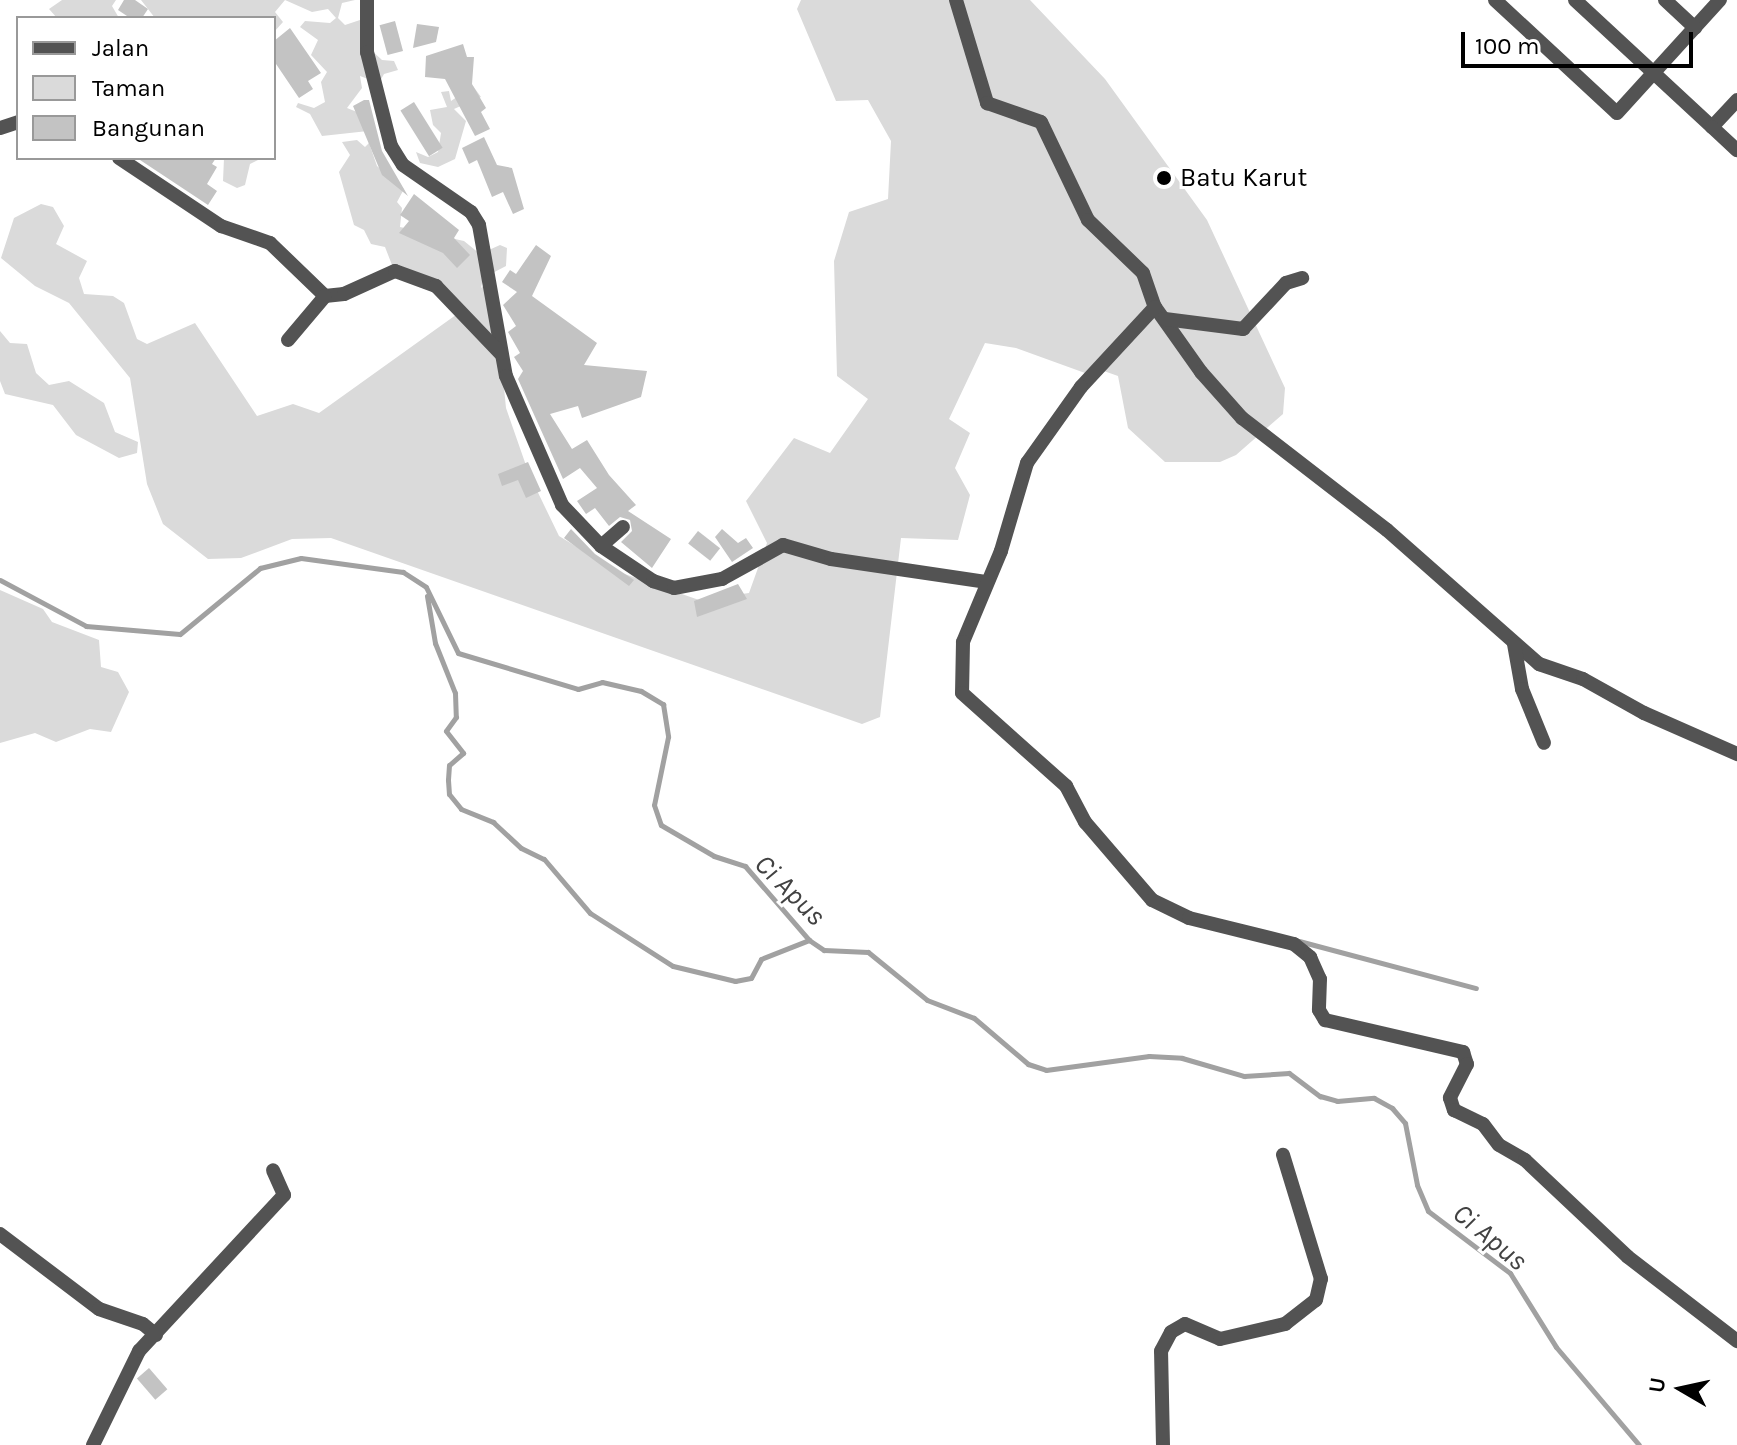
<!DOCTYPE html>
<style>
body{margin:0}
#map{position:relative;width:1737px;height:1445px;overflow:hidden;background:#fff;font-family:Karla,sans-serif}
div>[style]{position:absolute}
.green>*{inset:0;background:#dadada}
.stream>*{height:5px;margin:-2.5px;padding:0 2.5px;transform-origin:2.5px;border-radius:2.5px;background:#a1a1a1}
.building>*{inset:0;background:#c3c3c3;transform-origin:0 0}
.minor>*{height:14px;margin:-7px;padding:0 7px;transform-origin:7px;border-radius:7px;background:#535353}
.dots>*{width:22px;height:22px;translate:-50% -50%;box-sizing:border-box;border:4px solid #fff;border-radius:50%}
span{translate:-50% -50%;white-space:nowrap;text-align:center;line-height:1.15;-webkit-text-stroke:6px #fff;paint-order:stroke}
.poi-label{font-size:26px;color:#000}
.left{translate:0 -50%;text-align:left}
.water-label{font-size:28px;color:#424242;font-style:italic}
.legend{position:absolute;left:16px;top:16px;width:260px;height:144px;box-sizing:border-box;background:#fff;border:2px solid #999;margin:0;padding:10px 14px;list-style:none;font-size:24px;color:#000}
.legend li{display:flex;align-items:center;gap:16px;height:40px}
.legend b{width:40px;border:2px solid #999}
.north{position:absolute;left:1641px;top:1349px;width:80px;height:80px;-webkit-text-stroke:6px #fff;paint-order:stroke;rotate:279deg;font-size:22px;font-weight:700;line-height:32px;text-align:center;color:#000}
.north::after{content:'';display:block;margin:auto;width:28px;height:36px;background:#000;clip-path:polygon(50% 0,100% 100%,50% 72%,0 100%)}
.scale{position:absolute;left:1461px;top:32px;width:232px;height:36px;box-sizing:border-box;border:4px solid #000;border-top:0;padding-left:10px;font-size:24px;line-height:28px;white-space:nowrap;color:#000;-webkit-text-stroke:6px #fff;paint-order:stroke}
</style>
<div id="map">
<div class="green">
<div style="clip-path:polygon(62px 0,116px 0,112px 6px,119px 18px,57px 18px,49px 9px)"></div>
<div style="clip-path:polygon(141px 0,355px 0,342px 3px,338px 18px,345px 25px,360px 20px,370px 49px,382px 60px,394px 61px,398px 70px,384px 74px,379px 83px,360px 76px,362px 88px,347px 108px,357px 112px,368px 131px,322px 136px,310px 114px,296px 107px,298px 103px,314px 108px,325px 102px,321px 82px,327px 72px,311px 55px,318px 40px,300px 27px,305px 21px,330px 23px,336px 18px,328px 9px,312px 12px,285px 0,275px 12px,283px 22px,274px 32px,274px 18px,155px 18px)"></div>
<div style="clip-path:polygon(801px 0,1030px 0,1105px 79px,1207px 220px,1285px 388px,1283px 414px,1236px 455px,1220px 462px,1165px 462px,1128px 428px,1118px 376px,1101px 370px,1085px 373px,1016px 348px,985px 343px,949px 419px,970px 433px,955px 468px,970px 495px,958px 540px,901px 538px,880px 717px,862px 724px,331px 538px,292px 539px,241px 558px,208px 559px,163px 524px,147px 484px,130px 378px,69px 303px,35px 286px,1px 258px,14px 218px,41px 204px,53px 207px,64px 226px,56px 244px,87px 261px,79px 278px,84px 294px,113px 296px,124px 303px,137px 339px,147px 344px,195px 323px,257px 416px,293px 404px,319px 413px,460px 312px,442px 291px,392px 265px,385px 247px,371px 244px,364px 230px,354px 225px,339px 172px,350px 155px,342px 142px,357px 140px,365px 147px,369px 143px,377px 166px,404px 189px,397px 202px,402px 208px,400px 227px,464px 241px,480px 254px,500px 245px,507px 248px,506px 266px,483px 278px,481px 288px,493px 277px,506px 408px,529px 474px,559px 536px,616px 571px,699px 600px,749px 593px,767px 543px,746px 501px,794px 438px,830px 453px,868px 399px,837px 376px,834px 261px,849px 212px,888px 199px,891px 141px,868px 100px,836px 101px,797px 9px)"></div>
<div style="clip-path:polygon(473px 86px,481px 97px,454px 109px,466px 121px,455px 159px,438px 167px,420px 163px,416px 152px,428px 157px,438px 152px,441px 133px,433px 125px,430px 110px,447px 107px,441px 92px,449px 91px,451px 101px)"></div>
<div style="clip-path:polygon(224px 158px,262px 158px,250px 164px,245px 185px,237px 188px,223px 181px)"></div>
<div style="clip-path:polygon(0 331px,10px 343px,27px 344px,36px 373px,49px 385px,69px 381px,104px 403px,115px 432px,138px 442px,137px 453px,119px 458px,76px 435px,53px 405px,5px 394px,0 381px)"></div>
<div style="clip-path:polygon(0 590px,43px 609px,52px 622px,99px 640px,101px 667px,118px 672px,129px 692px,111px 732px,90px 729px,56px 742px,35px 733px,0 743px)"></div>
</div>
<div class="stream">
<div style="left:0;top:580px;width:98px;rotate:28.1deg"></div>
<div style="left:86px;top:626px;width:94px;rotate:4.9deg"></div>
<div style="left:180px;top:634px;width:104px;rotate:-39.5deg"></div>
<div style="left:260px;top:568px;width:42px;rotate:-13.7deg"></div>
<div style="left:301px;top:558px;width:103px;rotate:7.8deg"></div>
<div style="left:403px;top:572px;width:27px;rotate:33deg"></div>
<div style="left:426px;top:587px;width:73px;rotate:64.1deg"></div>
<div style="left:458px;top:653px;width:125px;rotate:16.7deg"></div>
<div style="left:578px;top:689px;width:25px;rotate:-16deg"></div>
<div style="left:602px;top:682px;width:40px;rotate:13deg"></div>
<div style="left:641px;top:691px;width:26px;rotate:31deg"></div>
<div style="left:663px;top:704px;width:33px;rotate:81deg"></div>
<div style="left:668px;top:737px;width:69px;rotate:101.6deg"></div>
<div style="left:654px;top:805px;width:21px;rotate:71deg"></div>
<div style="left:661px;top:825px;width:61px;rotate:30.3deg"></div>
<div style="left:714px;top:856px;width:33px;rotate:18deg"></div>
<div style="left:745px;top:866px;width:98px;rotate:49.1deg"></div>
<div style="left:809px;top:940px;width:18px;rotate:34deg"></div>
<div style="left:824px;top:950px;width:44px;rotate:2.6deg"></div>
<div style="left:868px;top:952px;width:76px;rotate:39.1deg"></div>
<div style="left:927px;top:1000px;width:50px;rotate:21deg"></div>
<div style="left:974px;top:1018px;width:71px;rotate:40.4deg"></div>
<div style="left:1028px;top:1064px;width:19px;rotate:18deg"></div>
<div style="left:1046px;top:1070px;width:104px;rotate:-7.7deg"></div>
<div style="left:1149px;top:1056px;width:33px;rotate:3deg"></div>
<div style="left:1182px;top:1058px;width:65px;rotate:16.2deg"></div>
<div style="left:1244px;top:1076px;width:45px;rotate:-3.8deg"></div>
<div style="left:1289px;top:1073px;width:39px;rotate:37deg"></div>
<div style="left:1320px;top:1096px;width:18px;rotate:16deg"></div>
<div style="left:1337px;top:1101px;width:37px;rotate:-5deg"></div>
<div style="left:1374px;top:1098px;width:21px;rotate:29deg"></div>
<div style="left:1392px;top:1108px;width:20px;rotate:49deg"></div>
<div style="left:1405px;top:1123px;width:63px;rotate:79deg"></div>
<div style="left:1417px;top:1185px;width:28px;rotate:67deg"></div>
<div style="left:1428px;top:1211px;width:103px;rotate:37.1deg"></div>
<div style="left:1510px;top:1273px;width:87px;rotate:58.1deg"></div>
<div style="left:1556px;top:1347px;width:128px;rotate:49.7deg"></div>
<div style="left:427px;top:596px;width:48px;rotate:80.3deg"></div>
<div style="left:435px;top:643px;width:54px;rotate:68.2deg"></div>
<div style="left:455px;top:693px;width:24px;rotate:88deg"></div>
<div style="left:456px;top:717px;width:17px;rotate:126deg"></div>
<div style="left:446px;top:731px;width:28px;rotate:52deg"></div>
<div style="left:463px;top:753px;width:18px;rotate:139deg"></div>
<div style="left:449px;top:765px;width:15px;rotate:94deg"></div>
<div style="left:448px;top:780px;width:14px;rotate:86deg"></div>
<div style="left:449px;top:794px;width:19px;rotate:51deg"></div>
<div style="left:461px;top:809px;width:35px;rotate:22deg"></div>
<div style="left:493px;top:822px;width:38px;rotate:43deg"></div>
<div style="left:521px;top:848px;width:25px;rotate:26deg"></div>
<div style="left:544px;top:859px;width:71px;rotate:49.6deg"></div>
<div style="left:590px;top:913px;width:98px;rotate:32.6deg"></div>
<div style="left:673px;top:966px;width:64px;rotate:13.6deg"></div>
<div style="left:735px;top:981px;width:16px;rotate:-11deg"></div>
<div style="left:751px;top:978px;width:21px;rotate:-62deg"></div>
<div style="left:761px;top:959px;width:52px;rotate:-21.6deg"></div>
<div style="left:1299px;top:941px;width:183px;rotate:14.9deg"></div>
</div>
<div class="building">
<div style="clip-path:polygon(124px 0,135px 0,148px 9px,142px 18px,130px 18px,118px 10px)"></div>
<div style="left:395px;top:21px;width:31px;height:16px;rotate:75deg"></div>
<div style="clip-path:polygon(417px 24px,439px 27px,436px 42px,413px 48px)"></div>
<div style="clip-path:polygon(290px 28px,321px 73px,308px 81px,313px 89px,299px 98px,274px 61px,274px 41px)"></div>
<div style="clip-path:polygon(463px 44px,467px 57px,474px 57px,472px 84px,486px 108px,481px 112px,490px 129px,475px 136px,445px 79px,425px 77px,426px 56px)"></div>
<div style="clip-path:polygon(364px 100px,369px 100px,382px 151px,408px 196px,382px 175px,353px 106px)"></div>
<div style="left:414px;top:102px;width:54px;height:16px;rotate:58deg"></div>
<div style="clip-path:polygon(484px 137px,497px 165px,512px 168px,524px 209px,513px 214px,503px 192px,492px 197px,477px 160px,469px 164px,462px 148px)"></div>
<div style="clip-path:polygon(137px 158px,216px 158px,212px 164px,217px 167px,207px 184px,217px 191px,208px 205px)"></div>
<div style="clip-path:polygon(414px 194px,459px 230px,454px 238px,470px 255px,457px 268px,443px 253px,399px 233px,409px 221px,400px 215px)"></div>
<div style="clip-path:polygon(536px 245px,551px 256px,532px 296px,597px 343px,584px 365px,647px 371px,641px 397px,582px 418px,578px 406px,550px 414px,572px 449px,587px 440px,609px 475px,636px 505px,628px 511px,671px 539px,652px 568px,621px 542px,632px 531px,630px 520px,620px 517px,609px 526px,595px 508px,586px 514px,577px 501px,597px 488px,580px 468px,563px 479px,518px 379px,523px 371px,514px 357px,520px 353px,508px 332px,516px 326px,503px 305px,517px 292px,502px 282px,510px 270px,516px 274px)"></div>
<div style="clip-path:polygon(528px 462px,541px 491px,526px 498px,518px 480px,502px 486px,498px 474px)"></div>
<div style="clip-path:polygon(571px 529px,595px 554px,634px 580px,629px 586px,564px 538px)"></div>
<div style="clip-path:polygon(722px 529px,738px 543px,746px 538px,753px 548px,732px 562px,715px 537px)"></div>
<div style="left:698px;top:531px;width:28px;height:16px;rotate:38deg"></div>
<div style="clip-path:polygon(738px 584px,747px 599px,697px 617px,694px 601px)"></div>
<div style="left:149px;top:1368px;width:28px;height:16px;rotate:49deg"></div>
</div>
<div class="minor">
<div style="left:367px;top:0;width:52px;rotate:90deg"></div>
<div style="left:367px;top:52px;width:97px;rotate:75.7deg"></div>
<div style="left:391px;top:146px;width:22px;rotate:58deg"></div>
<div style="left:403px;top:165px;width:83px;rotate:34.7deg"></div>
<div style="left:471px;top:212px;width:15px;rotate:58deg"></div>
<div style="left:479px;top:225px;width:153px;rotate:79.9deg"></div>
<div style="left:506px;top:376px;width:141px;rotate:66.5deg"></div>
<div style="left:562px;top:505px;width:57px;rotate:46.4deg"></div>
<div style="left:601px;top:546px;width:63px;rotate:33.9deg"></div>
<div style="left:653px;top:581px;width:22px;rotate:18deg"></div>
<div style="left:674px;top:588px;width:49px;rotate:-10.6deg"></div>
<div style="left:722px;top:579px;width:70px;rotate:-29.1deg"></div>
<div style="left:783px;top:545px;width:50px;rotate:16.3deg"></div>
<div style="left:831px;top:559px;width:158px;rotate:8.4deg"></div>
<div style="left:956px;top:0;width:108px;rotate:73.2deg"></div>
<div style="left:987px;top:103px;width:57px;rotate:19.4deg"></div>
<div style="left:1041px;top:122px;width:109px;rotate:64.4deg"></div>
<div style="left:1088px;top:220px;width:76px;rotate:43.9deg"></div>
<div style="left:1143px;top:273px;width:36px;rotate:71deg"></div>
<div style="left:1155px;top:307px;width:80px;rotate:54.7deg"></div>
<div style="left:1201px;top:372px;width:62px;rotate:48.3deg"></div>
<div style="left:1242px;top:418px;width:183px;rotate:37.7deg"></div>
<div style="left:1387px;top:530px;width:203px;rotate:41.4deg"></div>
<div style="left:1539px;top:664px;width:46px;rotate:18.8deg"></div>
<div style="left:1583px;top:679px;width:70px;rotate:29.1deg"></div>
<div style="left:1644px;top:713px;width:102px;rotate:23.8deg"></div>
<div style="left:1495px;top:0;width:166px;rotate:42.8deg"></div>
<div style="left:1617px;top:113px;width:153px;rotate:-47.7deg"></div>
<div style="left:1575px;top:0;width:187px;rotate:42.8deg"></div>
<div style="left:1712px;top:127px;width:37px;rotate:-47deg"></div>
<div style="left:1665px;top:0;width:41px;rotate:43deg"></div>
<div style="left:1712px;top:127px;width:34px;rotate:43deg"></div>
<div style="left:0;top:128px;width:19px;rotate:-18deg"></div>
<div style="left:119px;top:158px;width:123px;rotate:33.7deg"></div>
<div style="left:221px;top:226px;width:52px;rotate:19.1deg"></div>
<div style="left:270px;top:243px;width:76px;rotate:43.9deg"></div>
<div style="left:325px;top:296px;width:19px;rotate:-6deg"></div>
<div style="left:344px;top:294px;width:56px;rotate:-24.3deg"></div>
<div style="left:395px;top:271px;width:44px;rotate:20.1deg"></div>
<div style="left:436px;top:286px;width:93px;rotate:46.3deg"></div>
<div style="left:1155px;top:307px;width:109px;rotate:132.8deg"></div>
<div style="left:1081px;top:387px;width:93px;rotate:125.4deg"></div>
<div style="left:1027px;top:463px;width:92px;rotate:106.5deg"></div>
<div style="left:1001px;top:551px;width:99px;rotate:112.7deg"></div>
<div style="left:963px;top:642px;width:51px;rotate:91.1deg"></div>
<div style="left:962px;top:693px;width:140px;rotate:41.8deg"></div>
<div style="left:1066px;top:786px;width:41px;rotate:62.2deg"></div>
<div style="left:1085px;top:822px;width:103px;rotate:49.3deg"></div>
<div style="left:1152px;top:900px;width:41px;rotate:25.9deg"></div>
<div style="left:1189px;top:918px;width:108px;rotate:13.9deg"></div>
<div style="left:1294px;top:944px;width:21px;rotate:39deg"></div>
<div style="left:1310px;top:957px;width:24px;rotate:66deg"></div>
<div style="left:1320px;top:979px;width:31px;rotate:92deg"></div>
<div style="left:1319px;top:1010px;width:12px;rotate:59deg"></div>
<div style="left:1325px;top:1020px;width:142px;rotate:13.1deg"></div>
<div style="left:1463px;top:1052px;width:13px;rotate:72deg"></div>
<div style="left:1467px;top:1064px;width:38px;rotate:117deg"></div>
<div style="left:1450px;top:1098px;width:13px;rotate:72deg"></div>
<div style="left:1454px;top:1110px;width:32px;rotate:26deg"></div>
<div style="left:1483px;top:1124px;width:26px;rotate:53deg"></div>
<div style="left:1499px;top:1145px;width:30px;rotate:30deg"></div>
<div style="left:1525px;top:1160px;width:141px;rotate:43.3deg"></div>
<div style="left:1628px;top:1257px;width:138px;rotate:37.6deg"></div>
<div style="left:1165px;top:319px;width:79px;rotate:7.3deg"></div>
<div style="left:1243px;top:329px;width:63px;rotate:-46.9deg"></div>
<div style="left:1286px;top:283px;width:17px;rotate:-17deg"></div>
<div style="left:288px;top:340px;width:57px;rotate:-49.9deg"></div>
<div style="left:601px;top:546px;width:29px;rotate:-41deg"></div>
<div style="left:1514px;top:644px;width:46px;rotate:79.9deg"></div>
<div style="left:1522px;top:689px;width:58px;rotate:67.8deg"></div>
<div style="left:0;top:1234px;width:124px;rotate:37.1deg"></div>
<div style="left:99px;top:1309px;width:46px;rotate:18.8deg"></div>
<div style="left:143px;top:1324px;width:17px;rotate:40deg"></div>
<div style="left:93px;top:1445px;width:105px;rotate:-63.9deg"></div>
<div style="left:139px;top:1351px;width:213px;rotate:-47.1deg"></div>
<div style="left:284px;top:1195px;width:27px;rotate:-114deg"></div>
<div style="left:1163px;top:1445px;width:94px;rotate:-91.2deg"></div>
<div style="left:1161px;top:1351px;width:21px;rotate:-62deg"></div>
<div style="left:1171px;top:1332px;width:16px;rotate:-30deg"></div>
<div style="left:1185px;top:1324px;width:38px;rotate:23deg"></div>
<div style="left:1220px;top:1339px;width:67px;rotate:-13deg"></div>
<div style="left:1285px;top:1324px;width:39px;rotate:-38deg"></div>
<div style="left:1316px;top:1300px;width:22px;rotate:-77deg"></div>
<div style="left:1321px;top:1279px;width:130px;rotate:-107deg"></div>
</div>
<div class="dots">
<div style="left:1164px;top:178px;background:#000"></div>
</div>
<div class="poi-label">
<span class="left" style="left:1180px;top:178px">Batu Karut</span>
</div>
<div class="water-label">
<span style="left:790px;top:890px;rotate:45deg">Ci Apus</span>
<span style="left:1490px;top:1237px;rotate:40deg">Ci Apus</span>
</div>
<ul class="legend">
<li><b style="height:10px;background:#535353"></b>Jalan</li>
<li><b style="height:22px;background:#dadada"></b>Taman</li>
<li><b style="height:22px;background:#c3c3c3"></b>Bangunan</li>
</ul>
<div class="north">U</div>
<div class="scale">100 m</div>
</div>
